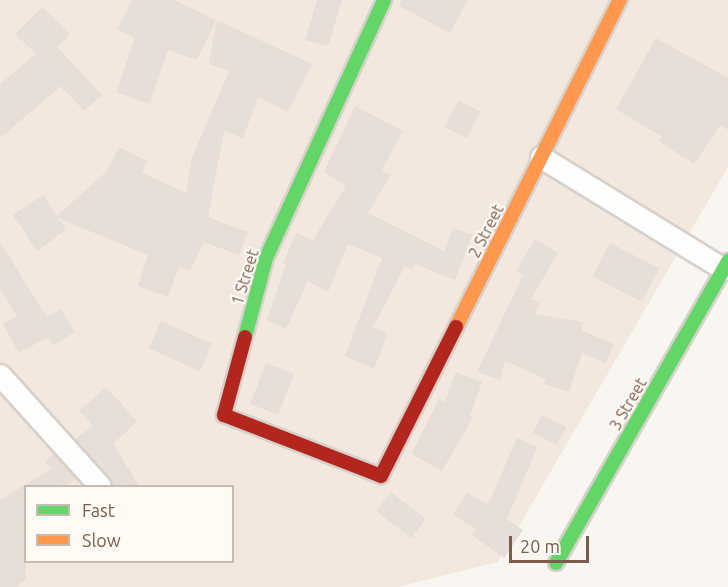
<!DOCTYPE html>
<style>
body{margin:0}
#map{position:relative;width:728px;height:587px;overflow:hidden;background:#f9f5f0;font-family:Ubuntu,sans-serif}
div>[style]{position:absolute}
.residential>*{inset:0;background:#f2e8de}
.building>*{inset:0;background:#e6ded7;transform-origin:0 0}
.roads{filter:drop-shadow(2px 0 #d7d1cb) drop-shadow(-2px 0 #d7d1cb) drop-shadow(0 2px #d7d1cb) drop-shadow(0 -2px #d7d1cb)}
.street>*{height:21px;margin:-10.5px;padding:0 10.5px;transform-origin:10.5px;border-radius:10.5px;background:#fefefd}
.fast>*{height:14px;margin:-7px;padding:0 7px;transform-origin:7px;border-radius:7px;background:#63d668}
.slow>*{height:14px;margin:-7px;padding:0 7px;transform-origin:7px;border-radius:7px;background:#ff974d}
.jam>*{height:14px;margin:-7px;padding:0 7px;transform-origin:7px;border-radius:7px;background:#b3261e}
span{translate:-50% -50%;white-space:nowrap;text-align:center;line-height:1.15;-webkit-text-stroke:4.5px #fffaf3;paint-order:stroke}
.street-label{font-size:16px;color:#7a5c4d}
.legend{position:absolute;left:24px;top:485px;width:210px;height:78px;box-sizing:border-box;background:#fffaf3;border:2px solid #cabbb1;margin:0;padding:8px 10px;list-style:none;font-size:18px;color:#7a5c4d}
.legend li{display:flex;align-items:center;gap:12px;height:30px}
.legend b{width:30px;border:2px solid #cabbb1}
.scale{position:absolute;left:509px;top:536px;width:80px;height:27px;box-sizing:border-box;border:3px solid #7a5c4d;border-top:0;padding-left:8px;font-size:18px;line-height:21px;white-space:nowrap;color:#7a5c4d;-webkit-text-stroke:4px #fffaf3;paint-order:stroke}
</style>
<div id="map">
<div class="residential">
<div style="clip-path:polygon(evenodd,0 0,728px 0,728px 167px,498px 562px,398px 587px,0 587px,0 0,26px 486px,232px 486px,232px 562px,26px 562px,26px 486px)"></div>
</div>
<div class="building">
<div style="clip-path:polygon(132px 0,174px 0,216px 20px,197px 60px,168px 50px,149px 104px,116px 92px,135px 38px,117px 29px)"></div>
<div style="clip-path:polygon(317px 0,342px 0,328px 46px,305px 40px)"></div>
<div style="clip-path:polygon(401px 0,468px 0,450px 33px,400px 6px)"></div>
<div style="clip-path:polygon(42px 7px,70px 34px,57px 47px,102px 95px,84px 111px,61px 86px,0 138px,0 84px,36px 54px,15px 34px)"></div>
<div style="clip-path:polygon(217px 20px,312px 64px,288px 112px,258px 97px,243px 138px,224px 131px,208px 217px,248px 232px,239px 255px,204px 242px,190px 271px,179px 266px,168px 297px,138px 286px,148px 255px,58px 218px,66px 230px,37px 251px,13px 215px,43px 195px,57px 216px,107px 171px,119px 147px,147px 161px,142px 173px,186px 193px,192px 158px,229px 71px,209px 64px)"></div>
<div style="clip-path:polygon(656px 38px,728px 78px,728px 130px,720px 125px,694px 164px,659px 141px,662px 137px,616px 109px)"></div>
<div style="left:458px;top:100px;width:25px;height:30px;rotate:27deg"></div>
<div style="clip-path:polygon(355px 106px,403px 131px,382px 170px,391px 175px,368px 213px,444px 251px,453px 228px,472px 235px,455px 280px,415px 264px,412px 270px,405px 266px,373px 327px,388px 333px,374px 369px,345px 356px,382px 258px,348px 244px,328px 292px,308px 281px,286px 329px,267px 320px,286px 264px,283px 263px,296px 233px,313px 240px,346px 186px,324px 172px)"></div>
<div style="clip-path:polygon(535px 239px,558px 253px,531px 299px,541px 303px,535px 314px,583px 322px,581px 330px,614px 344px,605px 363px,582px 353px,569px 392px,544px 384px,546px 379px,505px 361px,500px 380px,477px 372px,523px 275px,516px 271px)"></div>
<div style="clip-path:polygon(0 242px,47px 317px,61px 309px,75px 332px,53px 345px,48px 337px,19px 353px,3px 324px,17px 316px,0 289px)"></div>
<div style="left:610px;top:243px;width:55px;height:38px;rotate:27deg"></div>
<div style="left:161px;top:321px;width:56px;height:30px;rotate:24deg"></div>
<div style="left:266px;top:363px;width:30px;height:44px;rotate:21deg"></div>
<div style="clip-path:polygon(456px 372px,482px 382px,470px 416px,473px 417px,442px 471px,411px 454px,439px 399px,445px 402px)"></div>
<div style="clip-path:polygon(106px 387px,137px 421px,113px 444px,139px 486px,112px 486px,109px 477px,75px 439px,93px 426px,79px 411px)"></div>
<div style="left:542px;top:415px;width:27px;height:20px;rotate:27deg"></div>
<div style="clip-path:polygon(517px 438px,537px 447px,507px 519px,523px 530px,504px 558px,472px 535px,476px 529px,453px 515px,467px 492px,488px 505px)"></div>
<div style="clip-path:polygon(54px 454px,76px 479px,65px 486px,26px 486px,26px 580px,15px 587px,0 587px,0 500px,51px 469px,45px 461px)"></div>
<div style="left:391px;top:492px;width:44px;height:24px;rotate:38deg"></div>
</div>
<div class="roads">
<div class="street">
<div style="left:541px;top:157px;width:215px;rotate:31.5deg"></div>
<div style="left:0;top:375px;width:149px;rotate:48deg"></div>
</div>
<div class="fast">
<div style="left:245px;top:337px;width:82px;rotate:-75.1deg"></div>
<div style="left:266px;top:258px;width:284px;rotate:-65.4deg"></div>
<div style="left:556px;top:563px;width:348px;rotate:-60.3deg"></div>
</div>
<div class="slow">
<div style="left:456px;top:327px;width:366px;rotate:-63.4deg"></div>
</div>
<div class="jam">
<div style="left:245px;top:337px;width:81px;rotate:105.1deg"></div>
<div style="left:224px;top:415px;width:168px;rotate:21.2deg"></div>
<div style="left:381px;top:476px;width:167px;rotate:-63.3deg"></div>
</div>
</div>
<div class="street-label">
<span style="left:486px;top:231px;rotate:-63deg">2 Street</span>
<span style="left:245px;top:277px;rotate:-73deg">1 Street</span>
<span style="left:628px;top:404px;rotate:-60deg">3 Street</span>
</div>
<ul class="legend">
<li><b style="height:8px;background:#63d668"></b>Fast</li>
<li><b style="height:8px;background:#ff974d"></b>Slow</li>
</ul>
<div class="scale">20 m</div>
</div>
